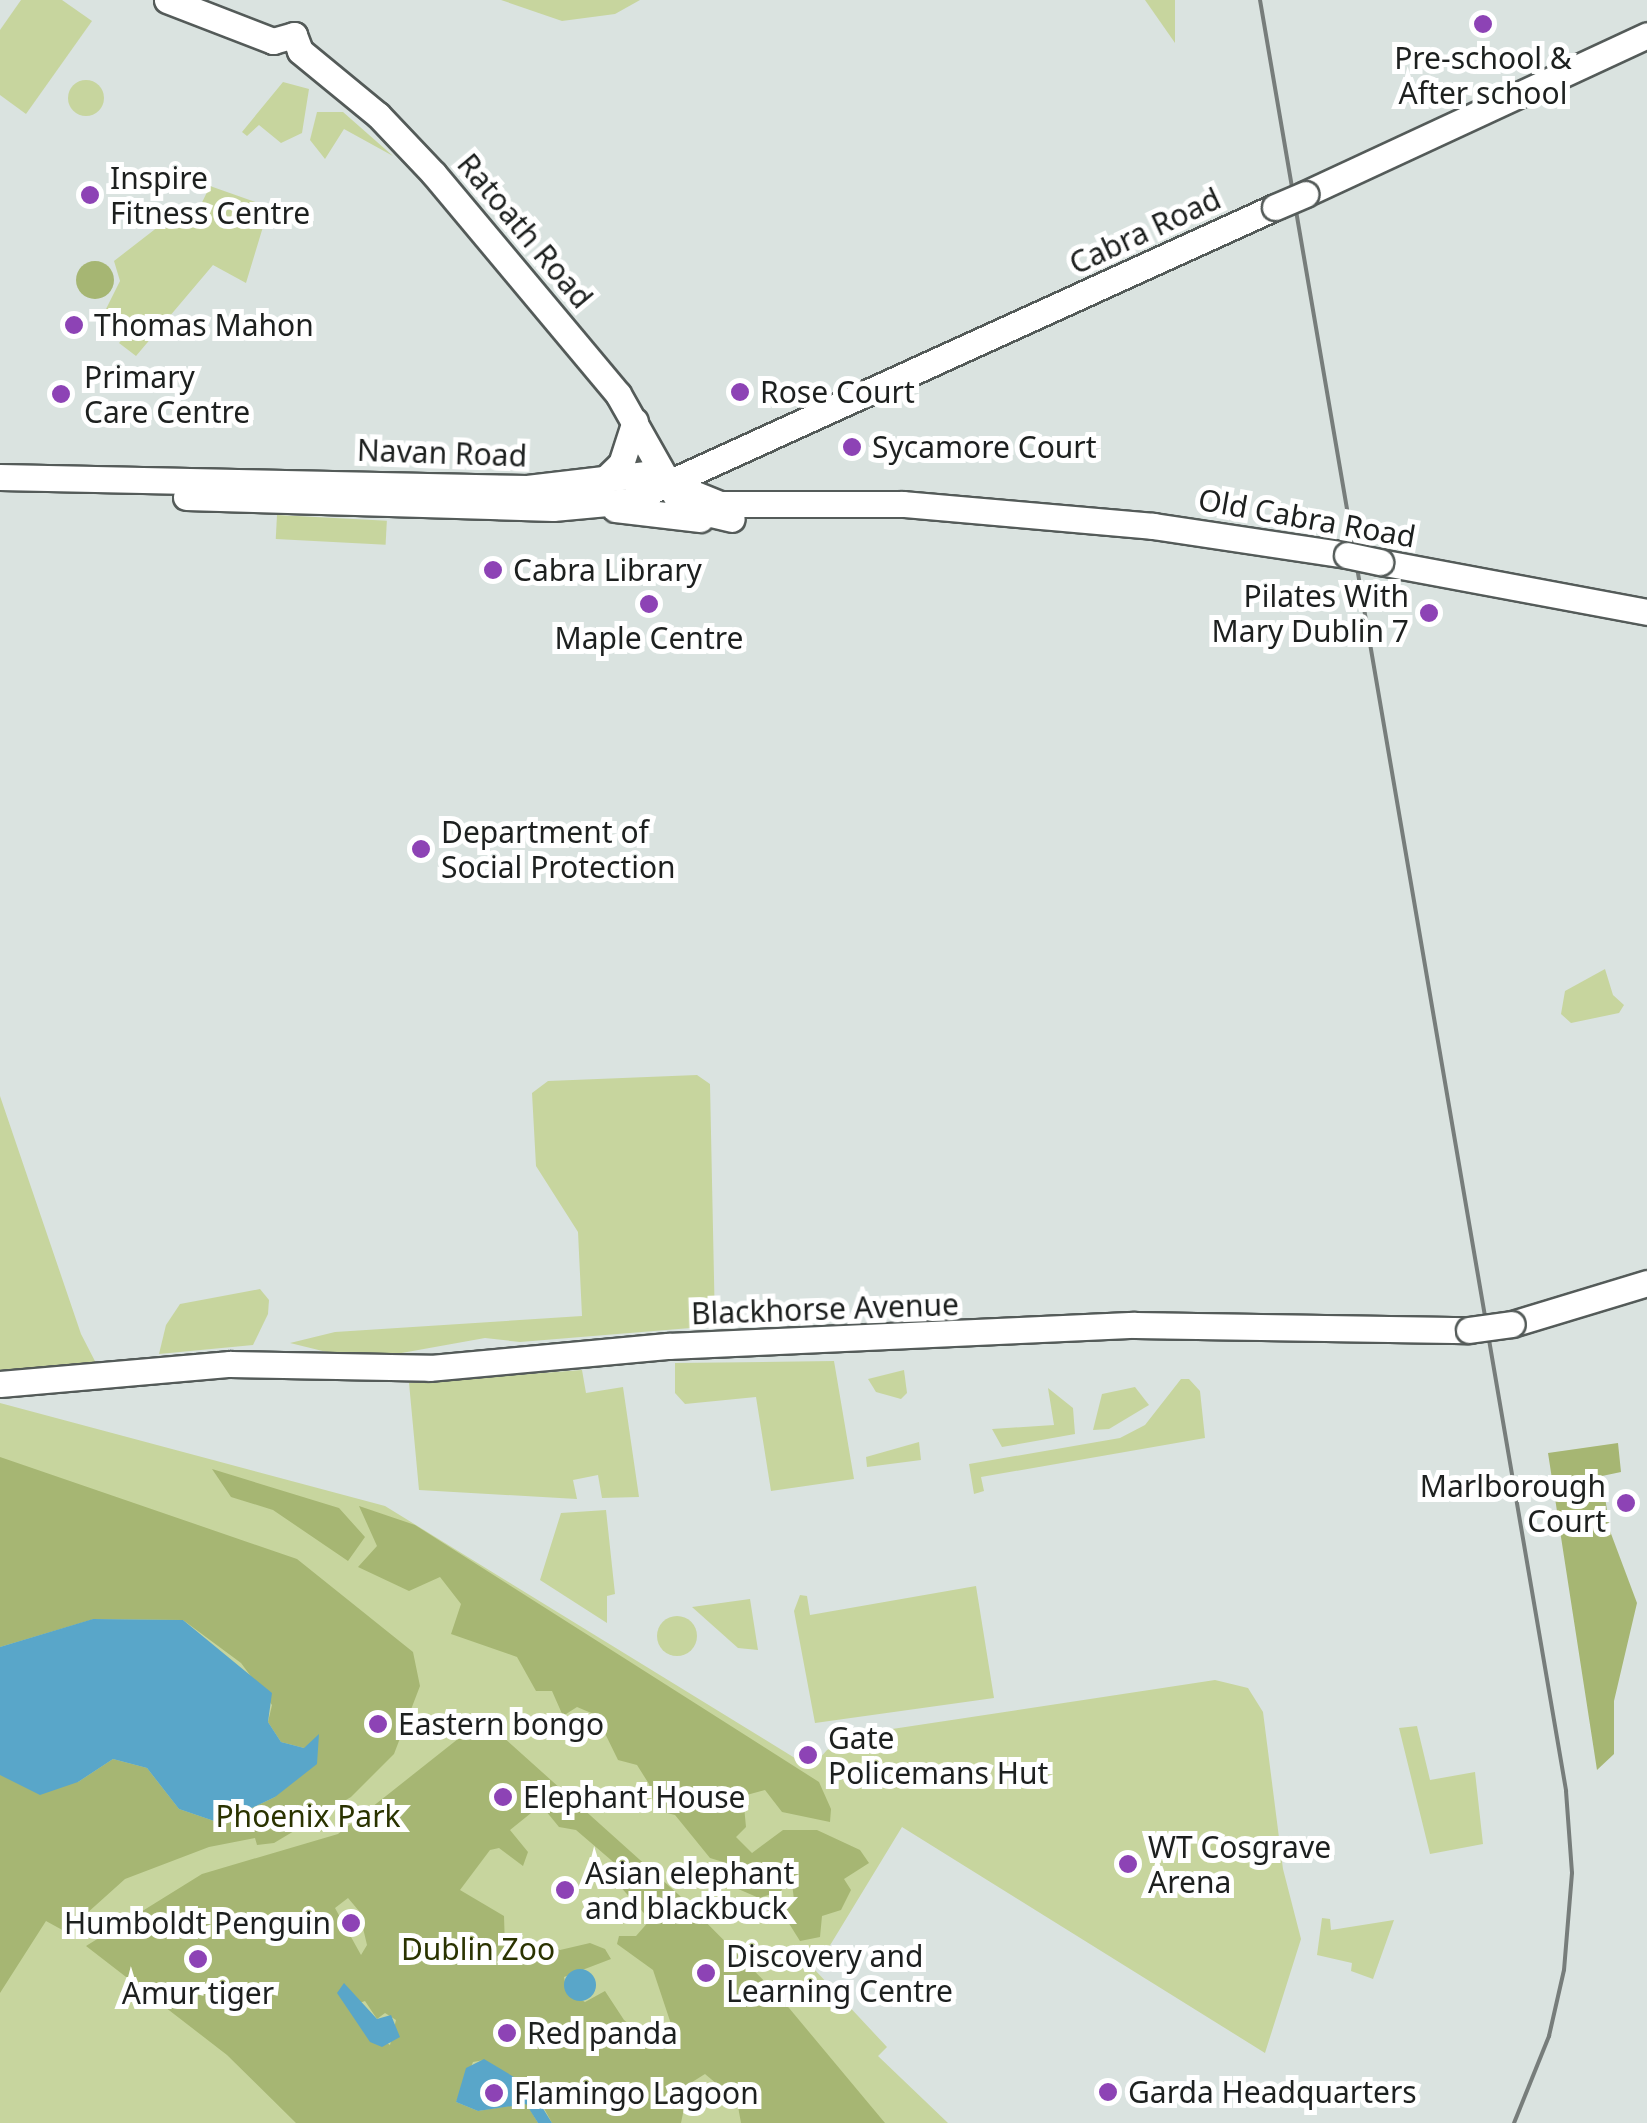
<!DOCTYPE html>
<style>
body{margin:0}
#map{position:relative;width:1647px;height:2123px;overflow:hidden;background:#dae3e0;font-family:"Noto Sans",sans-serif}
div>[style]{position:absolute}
.green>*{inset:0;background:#c7d59e;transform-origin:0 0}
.round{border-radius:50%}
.forest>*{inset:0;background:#a6b673}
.water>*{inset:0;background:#59a6c9}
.roads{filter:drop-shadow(2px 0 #545b59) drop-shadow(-2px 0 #545b59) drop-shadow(0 2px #545b59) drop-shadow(0 -2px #545b59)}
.major>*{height:25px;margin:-12.5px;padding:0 12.5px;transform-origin:12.5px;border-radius:12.5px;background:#fff}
.rail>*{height:4px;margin:-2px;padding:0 2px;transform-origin:2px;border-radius:2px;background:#777d7b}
.bridges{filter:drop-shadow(2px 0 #545b59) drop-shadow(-2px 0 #545b59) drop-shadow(0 2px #545b59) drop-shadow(0 -2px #545b59)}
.major-bridge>*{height:25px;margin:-12.5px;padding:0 12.5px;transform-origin:12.5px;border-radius:12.5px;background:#fff}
.dots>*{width:28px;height:28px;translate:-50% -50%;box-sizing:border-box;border:5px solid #fff;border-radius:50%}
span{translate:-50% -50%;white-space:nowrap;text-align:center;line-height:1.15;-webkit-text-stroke:10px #fff;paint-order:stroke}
.poi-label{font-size:30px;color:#1d201f}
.left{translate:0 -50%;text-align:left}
.right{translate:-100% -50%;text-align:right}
.street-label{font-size:30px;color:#1d201f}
.park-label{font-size:30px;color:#2a3300}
</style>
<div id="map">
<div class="green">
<div style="clip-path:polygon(21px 0,62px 0,92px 21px,26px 114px,0 95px,0 30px)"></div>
<div style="clip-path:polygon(501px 0,640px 0,615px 14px,562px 21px)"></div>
<div style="clip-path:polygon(1145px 0,1175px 0,1175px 43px)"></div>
<div class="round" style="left:68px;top:80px;width:36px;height:36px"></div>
<div style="clip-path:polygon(283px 82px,309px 89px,302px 133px,281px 143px,259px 125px,247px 136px,242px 132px)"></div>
<div style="clip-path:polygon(317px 112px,343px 112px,393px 156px,344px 129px,325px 159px,310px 140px)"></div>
<div style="clip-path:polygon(210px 186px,269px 207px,246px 283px,213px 265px,136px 356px,119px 343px,126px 335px,103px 315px,120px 281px,114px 261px,163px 223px,191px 225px)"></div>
<div style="left:277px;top:515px;width:110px;height:24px;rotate:3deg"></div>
<div style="clip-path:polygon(1605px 969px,1613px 995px,1624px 1005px,1619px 1013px,1571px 1023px,1561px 1014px,1565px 991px)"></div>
<div style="clip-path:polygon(697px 1075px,710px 1084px,715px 1326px,520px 1342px,485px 1338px,396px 1354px,339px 1355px,290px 1343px,335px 1332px,582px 1316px,578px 1232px,536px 1166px,532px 1093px,548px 1081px)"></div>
<div style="clip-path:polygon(0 1096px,81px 1334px,98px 1367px,0 1371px)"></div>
<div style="clip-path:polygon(260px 1289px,269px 1300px,268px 1314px,253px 1345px,159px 1354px,166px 1325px,180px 1304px)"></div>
<div style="clip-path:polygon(834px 1361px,854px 1479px,771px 1491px,756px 1397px,685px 1404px,675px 1393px,675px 1363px)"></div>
<div style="clip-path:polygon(582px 1370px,586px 1393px,623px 1387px,639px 1497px,602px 1498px,598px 1475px,573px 1480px,577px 1499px,419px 1490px,409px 1383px)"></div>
<div style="clip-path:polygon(904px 1370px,907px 1393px,901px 1399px,876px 1392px,868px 1379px)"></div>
<div style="clip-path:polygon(1181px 1379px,1189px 1379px,1200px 1391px,1205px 1438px,981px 1477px,984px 1491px,974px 1494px,969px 1464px,1120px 1438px,1145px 1425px)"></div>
<div style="clip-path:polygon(1135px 1387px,1149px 1405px,1109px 1429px,1093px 1430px,1102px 1394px)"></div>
<div style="clip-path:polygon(1048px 1388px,1073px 1408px,1075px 1434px,1002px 1447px,992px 1429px,1054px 1425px)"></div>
<div style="clip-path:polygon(0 1403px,385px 1506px,811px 1768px,827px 1750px,859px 1734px,1215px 1680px,1248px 1688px,1263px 1712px,1283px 1869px,1301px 1939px,1265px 2053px,902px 1827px,815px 1970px,887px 2047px,878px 2056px,948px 2123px,0 2123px)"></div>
<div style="clip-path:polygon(919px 1442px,921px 1460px,867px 1467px,866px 1457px)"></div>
<div style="clip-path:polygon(606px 1510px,615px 1594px,607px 1596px,607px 1623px,540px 1580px,561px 1513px)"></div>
<div style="clip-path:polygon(976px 1586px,994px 1698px,815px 1723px,794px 1611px,800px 1595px,807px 1596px,810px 1615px)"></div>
<div style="clip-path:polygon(750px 1599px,758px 1650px,738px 1648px,692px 1607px)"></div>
<div class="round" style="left:657px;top:1616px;width:40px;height:40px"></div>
<div style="clip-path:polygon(1417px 1726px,1430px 1780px,1475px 1772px,1483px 1844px,1430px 1854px,1399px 1728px)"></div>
<div style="clip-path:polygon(1322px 1918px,1330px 1919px,1331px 1930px,1394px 1920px,1373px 1979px,1351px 1971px,1352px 1963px,1317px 1955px)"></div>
</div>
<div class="forest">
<div class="round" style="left:76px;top:261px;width:38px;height:38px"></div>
<div style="clip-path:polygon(1618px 1443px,1621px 1472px,1602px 1476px,1610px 1531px,1637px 1603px,1614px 1701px,1614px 1754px,1597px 1770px,1548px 1453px)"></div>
<div style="clip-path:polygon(0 1457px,297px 1559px,413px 1652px,420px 1686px,394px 1754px,351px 1797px,274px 1843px,257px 1845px,255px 1838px,209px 1847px,125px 1879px,66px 1932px,46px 1921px,0 1993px,0 1775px,78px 1782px,113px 1759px,147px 1768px,179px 1809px,220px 1823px,275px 1797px,304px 1748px,281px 1742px,268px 1722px,272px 1705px,241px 1663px,183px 1620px,94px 1619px,0 1647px)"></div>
<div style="clip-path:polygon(212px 1469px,339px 1508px,365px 1537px,348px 1561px,273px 1510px,231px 1497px)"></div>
<div style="clip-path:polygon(359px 1506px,415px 1525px,819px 1782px,831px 1809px,830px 1822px,782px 1812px,765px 1790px,743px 1796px,746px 1827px,736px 1837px,752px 1853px,783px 1830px,817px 1830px,860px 1850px,869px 1863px,844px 1879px,851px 1890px,841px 1910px,822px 1916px,820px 1937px,800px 1941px,783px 1914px,794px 1900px,791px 1874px,781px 1891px,759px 1898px,729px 1885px,733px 1874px,723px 1862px,710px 1858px,675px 1815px,655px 1810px,649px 1784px,637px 1765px,618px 1760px,596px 1715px,577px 1707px,563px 1716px,552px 1691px,536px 1691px,517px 1657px,451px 1634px,461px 1604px,440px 1577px,409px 1591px,358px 1567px,377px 1546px)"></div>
<div style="clip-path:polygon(evenodd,493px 1728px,679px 1895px,779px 1996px,885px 2123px,741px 2123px,737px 2101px,705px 2074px,689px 2084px,681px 2123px,552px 2123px,540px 2101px,484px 2060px,473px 2062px,456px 2102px,478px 2111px,526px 2103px,538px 2123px,296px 2123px,227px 2055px,86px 1946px,202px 1874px,338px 1834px,468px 1731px,493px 1728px,541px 1805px,559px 1827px,576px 1830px,618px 1866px,610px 1875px,650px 1920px,636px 1936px,619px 1936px,617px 1944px,653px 1970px,673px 2030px,665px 2041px,655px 2044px,624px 2020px,605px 1991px,585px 2002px,567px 1992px,564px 1977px,611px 1959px,605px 1949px,590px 1943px,560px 1950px,547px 1943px,538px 1954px,514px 1957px,505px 1948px,504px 1916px,460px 1890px,490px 1850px,499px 1848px,523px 1866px,528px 1852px,510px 1830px,541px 1805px,493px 1728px,348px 1898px,359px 1911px,367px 1945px,361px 1955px,335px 1908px,348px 1898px,493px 1728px,365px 2001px,377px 2019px,385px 2013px,396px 2020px,390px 2045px,367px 2029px,351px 2006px,365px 2001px)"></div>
</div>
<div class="water">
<div style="clip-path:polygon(93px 1619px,183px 1620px,272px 1693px,268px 1722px,281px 1742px,304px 1748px,319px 1734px,317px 1764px,275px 1797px,220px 1823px,179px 1809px,147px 1768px,113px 1759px,78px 1782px,40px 1795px,0 1775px,0 1647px)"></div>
<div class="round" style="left:564px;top:1969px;width:32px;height:32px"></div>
<div style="clip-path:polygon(344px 1983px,377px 2019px,391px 2015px,400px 2037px,382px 2047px,370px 2042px,337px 1993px)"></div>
<div style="clip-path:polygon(484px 2059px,529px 2086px,552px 2123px,538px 2123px,526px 2104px,478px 2111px,456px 2102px,466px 2068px)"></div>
</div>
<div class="roads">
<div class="major">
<div style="left:167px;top:0;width:114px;rotate:21.1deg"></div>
<div style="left:273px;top:41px;width:22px;rotate:-16deg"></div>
<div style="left:294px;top:35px;width:17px;rotate:69deg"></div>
<div style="left:300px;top:51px;width:101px;rotate:39.4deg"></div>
<div style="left:378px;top:115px;width:81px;rotate:46.5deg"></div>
<div style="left:434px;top:174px;width:287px;rotate:50.1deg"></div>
<div style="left:618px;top:394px;width:130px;rotate:60.5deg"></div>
<div style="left:682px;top:507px;width:51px;rotate:13.5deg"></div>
<div style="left:1305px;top:194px;width:377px;rotate:-24.9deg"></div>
<div style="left:0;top:477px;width:527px;rotate:1.2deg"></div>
<div style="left:527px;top:488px;width:120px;rotate:-6.7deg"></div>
<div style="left:646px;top:474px;width:80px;rotate:22.1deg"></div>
<div style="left:720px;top:504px;width:183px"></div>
<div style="left:903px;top:504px;width:251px;rotate:5deg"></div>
<div style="left:1153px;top:526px;width:196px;rotate:8.5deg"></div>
<div style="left:600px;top:484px;width:29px;rotate:-44deg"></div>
<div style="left:621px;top:464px;width:45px;rotate:-72deg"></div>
<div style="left:186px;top:497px;width:367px;rotate:1.7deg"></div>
<div style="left:553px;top:508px;width:76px;rotate:-5.3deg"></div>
<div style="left:629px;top:501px;width:710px;rotate:-24.47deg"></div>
<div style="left:615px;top:509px;width:86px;rotate:6.7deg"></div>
<div style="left:1380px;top:562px;width:272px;rotate:10.6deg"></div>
<div style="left:1512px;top:1324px;width:141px;rotate:-16.9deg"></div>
<div style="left:0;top:1384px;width:231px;rotate:-5deg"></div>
<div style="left:230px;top:1364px;width:200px;rotate:1.1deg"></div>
<div style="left:430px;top:1368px;width:239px;rotate:-5.3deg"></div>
<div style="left:668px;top:1346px;width:467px;rotate:-2.6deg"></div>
<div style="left:1135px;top:1325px;width:334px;rotate:0.9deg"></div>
</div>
</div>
<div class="rail">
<div style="left:1260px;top:0;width:1817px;rotate:80.3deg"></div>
<div style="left:1566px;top:1791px;width:82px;rotate:85.8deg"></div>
<div style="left:1572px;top:1873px;width:97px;rotate:94.7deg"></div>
<div style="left:1564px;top:1970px;width:68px;rotate:102.8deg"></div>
<div style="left:1549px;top:2036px;width:94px;rotate:111.9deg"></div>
</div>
<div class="bridges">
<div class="major-bridge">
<div style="left:1275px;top:207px;width:33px;rotate:-23deg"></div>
<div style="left:1347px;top:555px;width:34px;rotate:12deg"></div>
<div style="left:1469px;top:1330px;width:43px;rotate:-7.9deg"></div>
</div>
</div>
<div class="dots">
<div style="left:1483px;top:24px;background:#8d43b5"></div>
<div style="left:90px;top:195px;background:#8d43b5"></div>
<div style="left:74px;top:325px;background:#8d43b5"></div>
<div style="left:740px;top:392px;background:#8d43b5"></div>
<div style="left:61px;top:394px;background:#8d43b5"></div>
<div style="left:852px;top:447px;background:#8d43b5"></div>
<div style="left:493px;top:570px;background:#8d43b5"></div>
<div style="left:649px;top:604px;background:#8d43b5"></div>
<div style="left:1429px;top:613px;background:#8d43b5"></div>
<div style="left:421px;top:849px;background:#8d43b5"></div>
<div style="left:1626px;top:1503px;background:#8d43b5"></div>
<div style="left:378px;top:1724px;background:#8d43b5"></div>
<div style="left:808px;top:1755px;background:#8d43b5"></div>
<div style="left:503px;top:1797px;background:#8d43b5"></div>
<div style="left:1128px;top:1864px;background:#8d43b5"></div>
<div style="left:565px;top:1890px;background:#8d43b5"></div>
<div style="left:351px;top:1923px;background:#8d43b5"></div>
<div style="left:198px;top:1959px;background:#8d43b5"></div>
<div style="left:706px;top:1973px;background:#8d43b5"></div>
<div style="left:507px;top:2033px;background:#8d43b5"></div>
<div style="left:1108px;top:2092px;background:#8d43b5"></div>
<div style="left:494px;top:2093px;background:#8d43b5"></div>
</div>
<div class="poi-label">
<span style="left:1483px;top:75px">Pre-school &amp;<br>After school</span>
<span class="left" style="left:110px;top:195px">Inspire<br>Fitness Centre</span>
<span class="left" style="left:94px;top:325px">Thomas Mahon</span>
<span class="left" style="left:84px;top:394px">Primary<br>Care Centre</span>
<span class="left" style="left:760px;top:392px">Rose Court</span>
<span class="left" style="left:872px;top:447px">Sycamore Court</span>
<span class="left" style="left:513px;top:570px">Cabra Library</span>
<span class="right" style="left:1409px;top:613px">Pilates With<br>Mary Dublin 7</span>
<span style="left:649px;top:638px">Maple Centre</span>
<span class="left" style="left:441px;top:849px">Department of<br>Social Protection</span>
<span class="right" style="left:1606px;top:1503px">Marlborough<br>Court</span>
<span class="left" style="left:398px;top:1724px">Eastern bongo</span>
<span class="left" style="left:828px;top:1755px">Gate<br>Policemans Hut</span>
<span class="left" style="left:523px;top:1797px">Elephant House</span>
<span class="left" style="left:1148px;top:1864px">WT Cosgrave<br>Arena</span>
<span class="left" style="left:585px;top:1890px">Asian elephant<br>and blackbuck</span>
<span class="right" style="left:331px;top:1923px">Humboldt Penguin</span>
<span class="left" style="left:726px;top:1973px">Discovery and<br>Learning Centre</span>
<span style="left:198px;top:1993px">Amur tiger</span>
<span class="left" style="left:527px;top:2033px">Red panda</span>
<span class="left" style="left:1128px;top:2092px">Garda Headquarters</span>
<span class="left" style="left:514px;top:2093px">Flamingo Lagoon</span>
</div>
<div class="street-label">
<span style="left:525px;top:231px;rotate:50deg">Ratoath Road</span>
<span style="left:1145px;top:231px;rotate:-25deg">Cabra Road</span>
<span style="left:442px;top:453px;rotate:2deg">Navan Road</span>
<span style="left:1307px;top:518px;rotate:10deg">Old Cabra Road</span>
<span style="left:825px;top:1309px;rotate:-2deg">Blackhorse Avenue</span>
</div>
<div class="park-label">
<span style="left:308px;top:1816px">Phoenix Park</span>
<span style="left:478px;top:1949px">Dublin Zoo</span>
</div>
</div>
